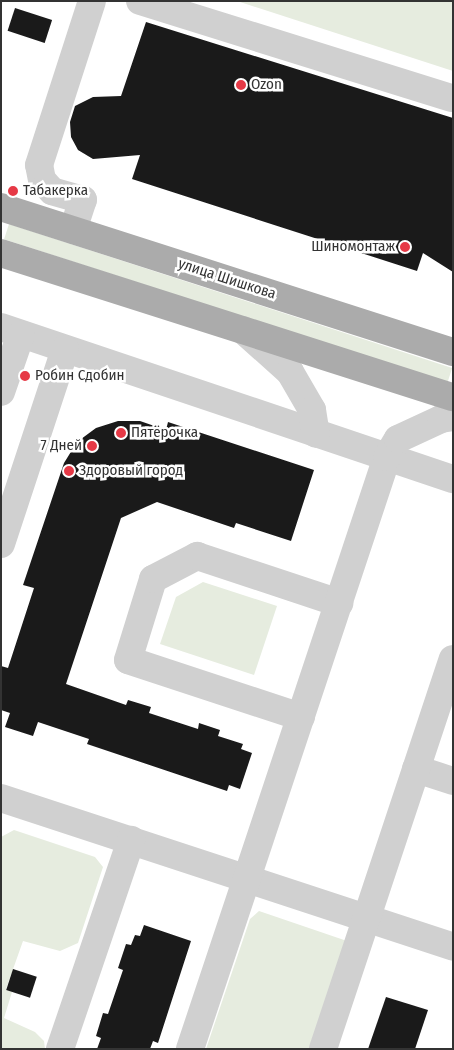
<!DOCTYPE html>
<meta charset="utf-8">
<style>
body{margin:0}
#map{position:relative;width:454px;height:1050px;overflow:hidden;background:#fff;font-family:"Fira Sans Condensed",sans-serif}
div>[style]{position:absolute}
.green>*{inset:0;background:#e6ecdf;transform-origin:0 0}
.building>*{inset:0;background:#1a1a1a;transform-origin:0 0}
.minor>*{height:28px;margin:-14px;padding:0 14px;transform-origin:14px;border-radius:14px;background:#d0d0d0}
.major>*{height:28px;margin:-14px;padding:0 14px;transform-origin:14px;border-radius:14px;background:#ababab}
.dots>*{width:14px;height:14px;translate:-50% -50%;box-sizing:border-box;border:2px solid #fff;border-radius:50%}
span{translate:-50% -50%;white-space:nowrap;text-align:center;line-height:1.15;-webkit-text-stroke:5px #fff;paint-order:stroke}
.poi-label{font-size:15px;color:#333}
.left{translate:0 -50%;text-align:left}
.right{translate:-100% -50%;text-align:right}
.street-label{font-size:15px;color:#333}
.frame{position:absolute;inset:0;border:2px solid #333;pointer-events:none}
</style>
<div id="map">
<div class="green">
<div style="clip-path:polygon(237px 1px,453px 1px,453px 71px)"></div>
<div style="left:9px;top:224px;width:466px;height:16px;rotate:18deg"></div>
<div style="clip-path:polygon(203px 582px,277px 606px,254px 675px,160px 644px,176px 597px)"></div>
<div style="clip-path:polygon(14px 830px,95px 857px,103px 867px,78px 943px,60px 951px,23px 941px,6px 989px,12px 992px,4px 1018px,35px 1032px,44px 1041px,45px 1049px,1px 1049px,1px 837px)"></div>
<div style="clip-path:polygon(259px 911px,347px 941px,316px 1049px,206px 1049px,250px 919px)"></div>
</div>
<div class="building">
<div style="left:15px;top:8px;width:39px;height:24px;rotate:18deg"></div>
<div style="clip-path:polygon(146px 22px,453px 118px,453px 272px,423px 253px,417px 271px,132px 179px,140px 155px,93px 159px,78px 150px,71px 137px,70px 122px,75px 106px,93px 97px,121px 96px)"></div>
<div style="clip-path:polygon(118px 421px,140px 421px,166px 430px,168px 422px,314px 470px,291px 541px,236px 523px,234px 528px,157px 502px,121px 518px,66px 684px,126px 705px,128px 700px,151px 707px,149px 713px,198px 729px,199px 723px,220px 730px,218px 736px,243px 744px,241px 749px,252px 753px,240px 789px,229px 785px,227px 791px,87px 744px,89px 739px,38px 722px,33px 736px,5px 727px,10px 713px,1px 710px,1px 666px,8px 668px,34px 588px,23px 585px,64px 463px,77px 442px,96px 428px)"></div>
<div style="clip-path:polygon(144px 925px,191px 941px,158px 1043px,153px 1041px,150px 1049px,97px 1049px,101px 1038px,96px 1036px,103px 1013px,108px 1014px,123px 970px,118px 968px,126px 944px,131px 945px,135px 935px,140px 936px)"></div>
<div style="left:13px;top:969px;width:25px;height:22px;rotate:18deg"></div>
<div style="clip-path:polygon(386px 997px,428px 1010px,415px 1049px,368px 1049px)"></div>
</div>
<div class="minor">
<div style="left:140px;top:1px;width:326px;rotate:17.3deg"></div>
<div style="left:73px;top:230px;width:32px;rotate:-72deg"></div>
<div style="left:83px;top:200px;width:32px;rotate:-164deg"></div>
<div style="left:52px;top:191px;width:15px;rotate:-132deg"></div>
<div style="left:42px;top:180px;width:15px;rotate:-101deg"></div>
<div style="left:39px;top:165px;width:172px;rotate:-72.1deg"></div>
<div style="left:1px;top:327px;width:477px;rotate:18.6deg"></div>
<div style="left:243px;top:330px;width:63px;rotate:41.8deg"></div>
<div style="left:290px;top:372px;width:44px;rotate:59.9deg"></div>
<div style="left:312px;top:410px;width:24px;rotate:81deg"></div>
<div style="left:1px;top:392px;width:61px;rotate:-71deg"></div>
<div style="left:1px;top:544px;width:205px;rotate:-71.8deg"></div>
<div style="left:301px;top:717px;width:182px;rotate:-161.8deg"></div>
<div style="left:128px;top:660px;width:85px;rotate:-72.8deg"></div>
<div style="left:153px;top:579px;width:50px;rotate:-27.6deg"></div>
<div style="left:197px;top:556px;width:150px;rotate:18.3deg"></div>
<div style="left:416px;top:769px;width:39px;rotate:18deg"></div>
<div style="left:1px;top:798px;width:476px;rotate:18.2deg"></div>
<div style="left:60px;top:1049px;width:221px;rotate:-71.2deg"></div>
<div style="left:190px;top:1049px;width:624px;rotate:-71.59deg"></div>
<div style="left:387px;top:457px;width:21px;rotate:-59deg"></div>
<div style="left:398px;top:439px;width:47px;rotate:-24.9deg"></div>
<div style="left:441px;top:419px;width:12px;rotate:-9deg"></div>
<div style="left:323px;top:1049px;width:411px;rotate:-71.6deg"></div>
</div>
<div class="major">
<div style="left:1px;top:207px;width:475px;rotate:17.8deg"></div>
<div style="left:1px;top:253px;width:474px;rotate:17.7deg"></div>
</div>
<div class="dots">
<div style="left:241px;top:85px;background:#e63946"></div>
<div style="left:13px;top:191px;background:#e63946"></div>
<div style="left:405px;top:247px;background:#e63946"></div>
<div style="left:25px;top:376px;background:#e63946"></div>
<div style="left:121px;top:433px;background:#e63946"></div>
<div style="left:92px;top:446px;background:#e63946"></div>
<div style="left:69px;top:471px;background:#e63946"></div>
</div>
<div class="poi-label">
<span class="left" style="left:251px;top:85px">Ozon</span>
<span class="left" style="left:23px;top:191px">Табакерка</span>
<span class="right" style="left:395px;top:247px">Шиномонтаж</span>
<span class="left" style="left:35px;top:376px">Робин Сдобин</span>
<span class="left" style="left:131px;top:433px">Пятёрочка</span>
<span class="right" style="left:82px;top:446px">7 Дней</span>
<span class="left" style="left:79px;top:471px">Здоровый город</span>
</div>
<div class="street-label">
<span style="left:227px;top:279px;rotate:18deg">улица Шишкова</span>
</div>
<div class="frame"></div>
</div>
